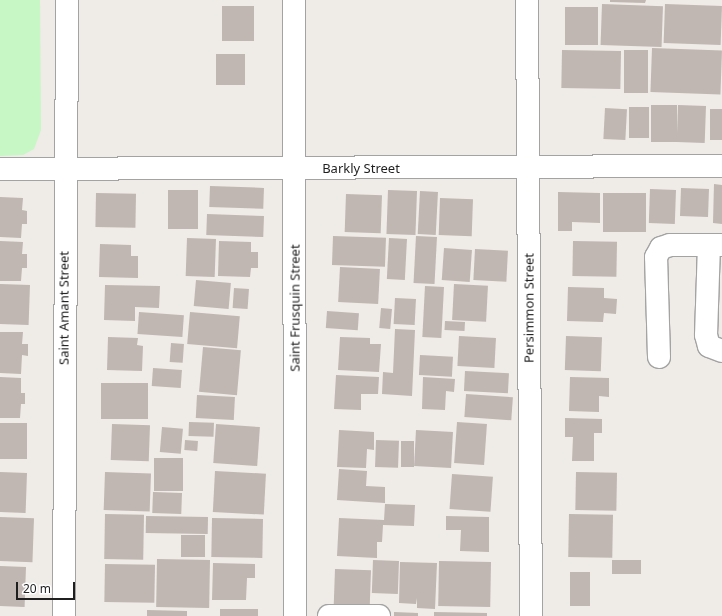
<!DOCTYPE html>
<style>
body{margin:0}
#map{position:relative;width:722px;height:616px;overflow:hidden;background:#efebe6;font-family:"Noto Sans",sans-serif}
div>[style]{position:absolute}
.park>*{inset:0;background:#c6f7c5}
.building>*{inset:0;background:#c0b6b2;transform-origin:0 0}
.roads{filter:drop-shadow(1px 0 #a3a3a3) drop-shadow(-1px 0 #a3a3a3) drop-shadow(0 1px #a3a3a3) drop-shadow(0 -1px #a3a3a3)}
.minor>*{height:22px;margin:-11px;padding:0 11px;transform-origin:11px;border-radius:11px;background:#fff}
span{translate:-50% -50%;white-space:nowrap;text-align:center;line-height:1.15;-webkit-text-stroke:3.5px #fff;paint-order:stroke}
.street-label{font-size:13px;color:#1f1f1f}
.scale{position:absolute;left:16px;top:582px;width:59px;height:18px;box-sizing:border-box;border:2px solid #1f1f1f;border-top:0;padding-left:5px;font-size:12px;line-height:14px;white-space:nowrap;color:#1f1f1f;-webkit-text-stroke:3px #fff;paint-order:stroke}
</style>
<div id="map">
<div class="park">
<div style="clip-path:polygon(0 0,40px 0,41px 130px,34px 149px,23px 155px,0 156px)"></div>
</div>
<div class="building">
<div style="clip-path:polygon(610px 0,646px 0,645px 3px,610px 2px)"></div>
<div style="left:602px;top:4px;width:61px;height:41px;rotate:2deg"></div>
<div style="left:665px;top:4px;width:57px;height:39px;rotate:2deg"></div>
<div style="left:222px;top:6px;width:32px;height:35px"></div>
<div style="left:565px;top:7px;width:33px;height:38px"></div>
<div style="left:652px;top:48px;width:70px;height:44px;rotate:2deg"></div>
<div style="left:562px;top:50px;width:59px;height:38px;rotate:1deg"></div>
<div style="left:624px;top:50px;width:24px;height:43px"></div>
<div style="left:216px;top:54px;width:29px;height:31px"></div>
<div style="left:651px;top:105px;width:26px;height:37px"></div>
<div style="left:678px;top:105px;width:28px;height:37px;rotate:2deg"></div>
<div style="left:629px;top:107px;width:20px;height:31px"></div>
<div style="left:605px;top:108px;width:22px;height:31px;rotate:3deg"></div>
<div style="left:710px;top:109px;width:12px;height:31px"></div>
<div style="clip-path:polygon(714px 184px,722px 185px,722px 224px,713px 223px)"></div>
<div style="left:210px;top:186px;width:54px;height:21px;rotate:2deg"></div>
<div style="left:681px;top:188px;width:28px;height:28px;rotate:2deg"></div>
<div style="left:650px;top:189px;width:26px;height:34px;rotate:2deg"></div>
<div style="left:168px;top:190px;width:30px;height:39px"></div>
<div style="left:388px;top:190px;width:29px;height:44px;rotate:2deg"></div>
<div style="left:420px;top:191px;width:18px;height:43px;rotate:3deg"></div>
<div style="clip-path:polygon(558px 192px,600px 193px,600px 223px,572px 222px,572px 231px,558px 231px)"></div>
<div style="left:96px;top:193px;width:40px;height:34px;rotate:1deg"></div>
<div style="left:603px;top:193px;width:43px;height:39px"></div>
<div style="left:346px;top:194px;width:36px;height:38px;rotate:2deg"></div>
<div style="clip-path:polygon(0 197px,23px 198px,22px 210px,27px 211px,27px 224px,22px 224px,21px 238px,0 237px)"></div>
<div style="left:440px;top:198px;width:33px;height:37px;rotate:2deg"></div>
<div style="left:207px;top:214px;width:57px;height:21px;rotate:2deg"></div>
<div style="left:333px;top:236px;width:53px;height:29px;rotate:2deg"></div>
<div style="left:416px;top:236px;width:21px;height:47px;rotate:3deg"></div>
<div style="left:187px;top:238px;width:29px;height:38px;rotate:2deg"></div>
<div style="left:389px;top:238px;width:18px;height:41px;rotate:3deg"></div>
<div style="clip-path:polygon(0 241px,23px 242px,22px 254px,27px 254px,27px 268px,22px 268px,21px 281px,0 281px)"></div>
<div style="clip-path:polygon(219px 241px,251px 242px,251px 252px,258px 252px,258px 268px,251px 268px,250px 277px,218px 276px)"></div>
<div style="left:573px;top:241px;width:44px;height:35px;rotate:1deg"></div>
<div style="clip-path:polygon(100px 244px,131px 245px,131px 256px,138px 256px,138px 278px,99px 277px)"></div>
<div style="left:444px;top:248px;width:28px;height:32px;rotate:4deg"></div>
<div style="left:475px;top:249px;width:33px;height:31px;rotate:3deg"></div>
<div style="left:340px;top:267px;width:40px;height:35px;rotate:3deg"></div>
<div style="left:196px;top:280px;width:35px;height:26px;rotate:5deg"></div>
<div style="left:0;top:284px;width:30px;height:40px;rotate:2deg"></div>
<div style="left:454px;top:284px;width:34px;height:36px;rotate:3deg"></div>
<div style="clip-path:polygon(105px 285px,160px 286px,159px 308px,135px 307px,135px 321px,104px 320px)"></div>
<div style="left:425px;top:286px;width:19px;height:51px;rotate:3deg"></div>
<div style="clip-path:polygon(568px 287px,604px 288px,604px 298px,617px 299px,616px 314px,604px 313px,603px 322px,567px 321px)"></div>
<div style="left:234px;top:288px;width:15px;height:20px;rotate:4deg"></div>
<div style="left:395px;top:298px;width:21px;height:26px;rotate:3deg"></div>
<div style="left:381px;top:308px;width:11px;height:20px;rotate:5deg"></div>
<div style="left:327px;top:311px;width:32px;height:17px;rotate:4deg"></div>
<div style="left:139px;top:312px;width:45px;height:22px;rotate:4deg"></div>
<div style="left:190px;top:312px;width:50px;height:32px;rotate:5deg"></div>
<div style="left:445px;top:321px;width:20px;height:9px;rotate:3deg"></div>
<div style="clip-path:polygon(395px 329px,415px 330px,412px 396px,382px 394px,383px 372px,393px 373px)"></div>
<div style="clip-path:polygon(0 332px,23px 332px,22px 344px,28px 344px,28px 356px,22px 355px,21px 374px,0 373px)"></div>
<div style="left:459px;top:336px;width:37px;height:30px;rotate:3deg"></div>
<div style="left:566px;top:336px;width:36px;height:34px;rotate:2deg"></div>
<div style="clip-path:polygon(108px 337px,138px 338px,137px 345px,143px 346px,142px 371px,107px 370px)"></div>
<div style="clip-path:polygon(340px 337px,370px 338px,370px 344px,381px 344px,379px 372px,338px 370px)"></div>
<div style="left:171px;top:343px;width:13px;height:19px;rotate:4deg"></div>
<div style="left:203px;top:347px;width:38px;height:45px;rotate:5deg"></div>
<div style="left:420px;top:355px;width:33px;height:20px;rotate:3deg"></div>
<div style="left:153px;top:368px;width:29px;height:18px;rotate:4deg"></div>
<div style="left:465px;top:371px;width:44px;height:20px;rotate:3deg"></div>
<div style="clip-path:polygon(336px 375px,379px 377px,378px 394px,361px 394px,361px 410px,334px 409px)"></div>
<div style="clip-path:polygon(0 377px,21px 378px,21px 393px,25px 393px,25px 404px,21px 404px,20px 418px,0 418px)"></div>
<div style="clip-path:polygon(423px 377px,455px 379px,454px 392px,446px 391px,445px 410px,422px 409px)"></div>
<div style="clip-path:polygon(570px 377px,609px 378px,609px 397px,599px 396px,599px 412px,569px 411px)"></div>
<div style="left:101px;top:383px;width:47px;height:36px"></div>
<div style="left:466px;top:394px;width:47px;height:23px;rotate:4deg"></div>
<div style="left:197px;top:395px;width:38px;height:23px;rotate:3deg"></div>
<div style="clip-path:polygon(565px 418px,602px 419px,602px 433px,594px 433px,594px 461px,572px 461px,573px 437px,565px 437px)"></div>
<div style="left:189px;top:422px;width:25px;height:14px;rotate:2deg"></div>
<div style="left:457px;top:422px;width:30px;height:41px;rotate:4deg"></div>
<div style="left:0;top:423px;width:27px;height:36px"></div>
<div style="left:112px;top:424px;width:38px;height:36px;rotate:2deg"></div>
<div style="left:216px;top:424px;width:44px;height:39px;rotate:4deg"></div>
<div style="left:162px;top:427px;width:21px;height:25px;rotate:5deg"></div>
<div style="clip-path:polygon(339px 430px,374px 432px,374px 450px,367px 449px,366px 468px,337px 467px)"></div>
<div style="left:416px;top:430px;width:37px;height:36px;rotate:3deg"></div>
<div style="left:185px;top:440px;width:13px;height:10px;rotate:4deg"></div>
<div style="left:376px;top:440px;width:23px;height:27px;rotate:2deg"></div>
<div style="left:401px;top:441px;width:13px;height:26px"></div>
<div style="left:154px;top:458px;width:29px;height:33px"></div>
<div style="clip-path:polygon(339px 469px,367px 471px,366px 486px,385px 487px,385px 503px,337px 500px)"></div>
<div style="left:215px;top:471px;width:51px;height:41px;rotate:3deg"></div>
<div style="left:0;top:472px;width:27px;height:40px;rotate:2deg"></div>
<div style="left:105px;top:472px;width:46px;height:38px;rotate:2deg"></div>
<div style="left:576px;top:472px;width:41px;height:38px;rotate:1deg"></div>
<div style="left:452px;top:474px;width:41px;height:35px;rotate:4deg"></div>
<div style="left:153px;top:492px;width:29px;height:21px;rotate:2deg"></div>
<div style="clip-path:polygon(385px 504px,415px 505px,414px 526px,383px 525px,382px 542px,377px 542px,377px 558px,337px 556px,339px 518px,384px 520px)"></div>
<div style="left:105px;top:514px;width:39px;height:45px;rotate:1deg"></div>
<div style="left:569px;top:514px;width:44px;height:43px;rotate:1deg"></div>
<div style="left:146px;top:516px;width:62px;height:17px;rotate:1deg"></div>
<div style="clip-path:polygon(446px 516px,489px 517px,489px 552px,460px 551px,461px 530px,446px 530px)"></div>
<div style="left:0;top:517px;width:34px;height:44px;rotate:2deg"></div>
<div style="left:212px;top:518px;width:51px;height:39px;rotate:1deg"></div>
<div style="left:181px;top:535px;width:24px;height:22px"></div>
<div style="left:157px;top:559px;width:53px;height:48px;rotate:1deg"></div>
<div style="left:373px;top:560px;width:26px;height:33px;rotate:2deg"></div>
<div style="left:612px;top:560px;width:29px;height:14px"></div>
<div style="left:439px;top:561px;width:52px;height:45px;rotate:1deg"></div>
<div style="clip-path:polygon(400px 562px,437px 563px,435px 609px,417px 608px,417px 598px,416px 604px,399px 603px)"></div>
<div style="clip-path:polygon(213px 563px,255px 564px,255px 578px,247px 578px,246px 600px,212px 600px)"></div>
<div style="left:105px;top:564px;width:50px;height:38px;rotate:1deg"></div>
<div style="left:0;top:566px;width:26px;height:40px;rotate:2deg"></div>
<div style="left:335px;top:569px;width:36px;height:36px;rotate:2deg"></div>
<div style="left:570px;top:572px;width:20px;height:34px"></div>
<div style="left:220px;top:609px;width:38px;height:7px"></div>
<div style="clip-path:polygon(147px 610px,187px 611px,187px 616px,147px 616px)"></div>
<div style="clip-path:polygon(394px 612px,418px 613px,418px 616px,394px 616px)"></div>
<div style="clip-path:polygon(434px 612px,487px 613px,487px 616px,434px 616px)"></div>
</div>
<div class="roads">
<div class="minor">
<div style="left:294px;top:0;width:616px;rotate:89.91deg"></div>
<div style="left:527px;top:0;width:616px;rotate:89.63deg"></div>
<div style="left:0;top:169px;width:722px;rotate:-0.24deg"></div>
<div style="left:709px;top:245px;width:90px;rotate:91.9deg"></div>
<div style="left:706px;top:335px;width:11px;rotate:75deg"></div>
<div style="left:709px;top:346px;width:14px;rotate:21deg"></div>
<div style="left:659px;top:357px;width:100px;rotate:-91.7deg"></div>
<div style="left:656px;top:257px;width:10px;rotate:-61deg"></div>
<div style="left:661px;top:248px;width:9px;rotate:-18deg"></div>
<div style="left:670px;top:245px;width:52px"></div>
<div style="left:64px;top:616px;width:616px;rotate:-89.72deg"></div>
<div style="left:329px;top:616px;width:50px"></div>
</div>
</div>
<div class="street-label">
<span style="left:361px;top:168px">Barkly Street</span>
<span style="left:64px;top:308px;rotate:-90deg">Saint Amant Street</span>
<span style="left:295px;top:308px;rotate:-90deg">Saint Frusquin Street</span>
<span style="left:529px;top:308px;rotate:-90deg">Persimmon Street</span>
</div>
<div class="scale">20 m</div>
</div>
